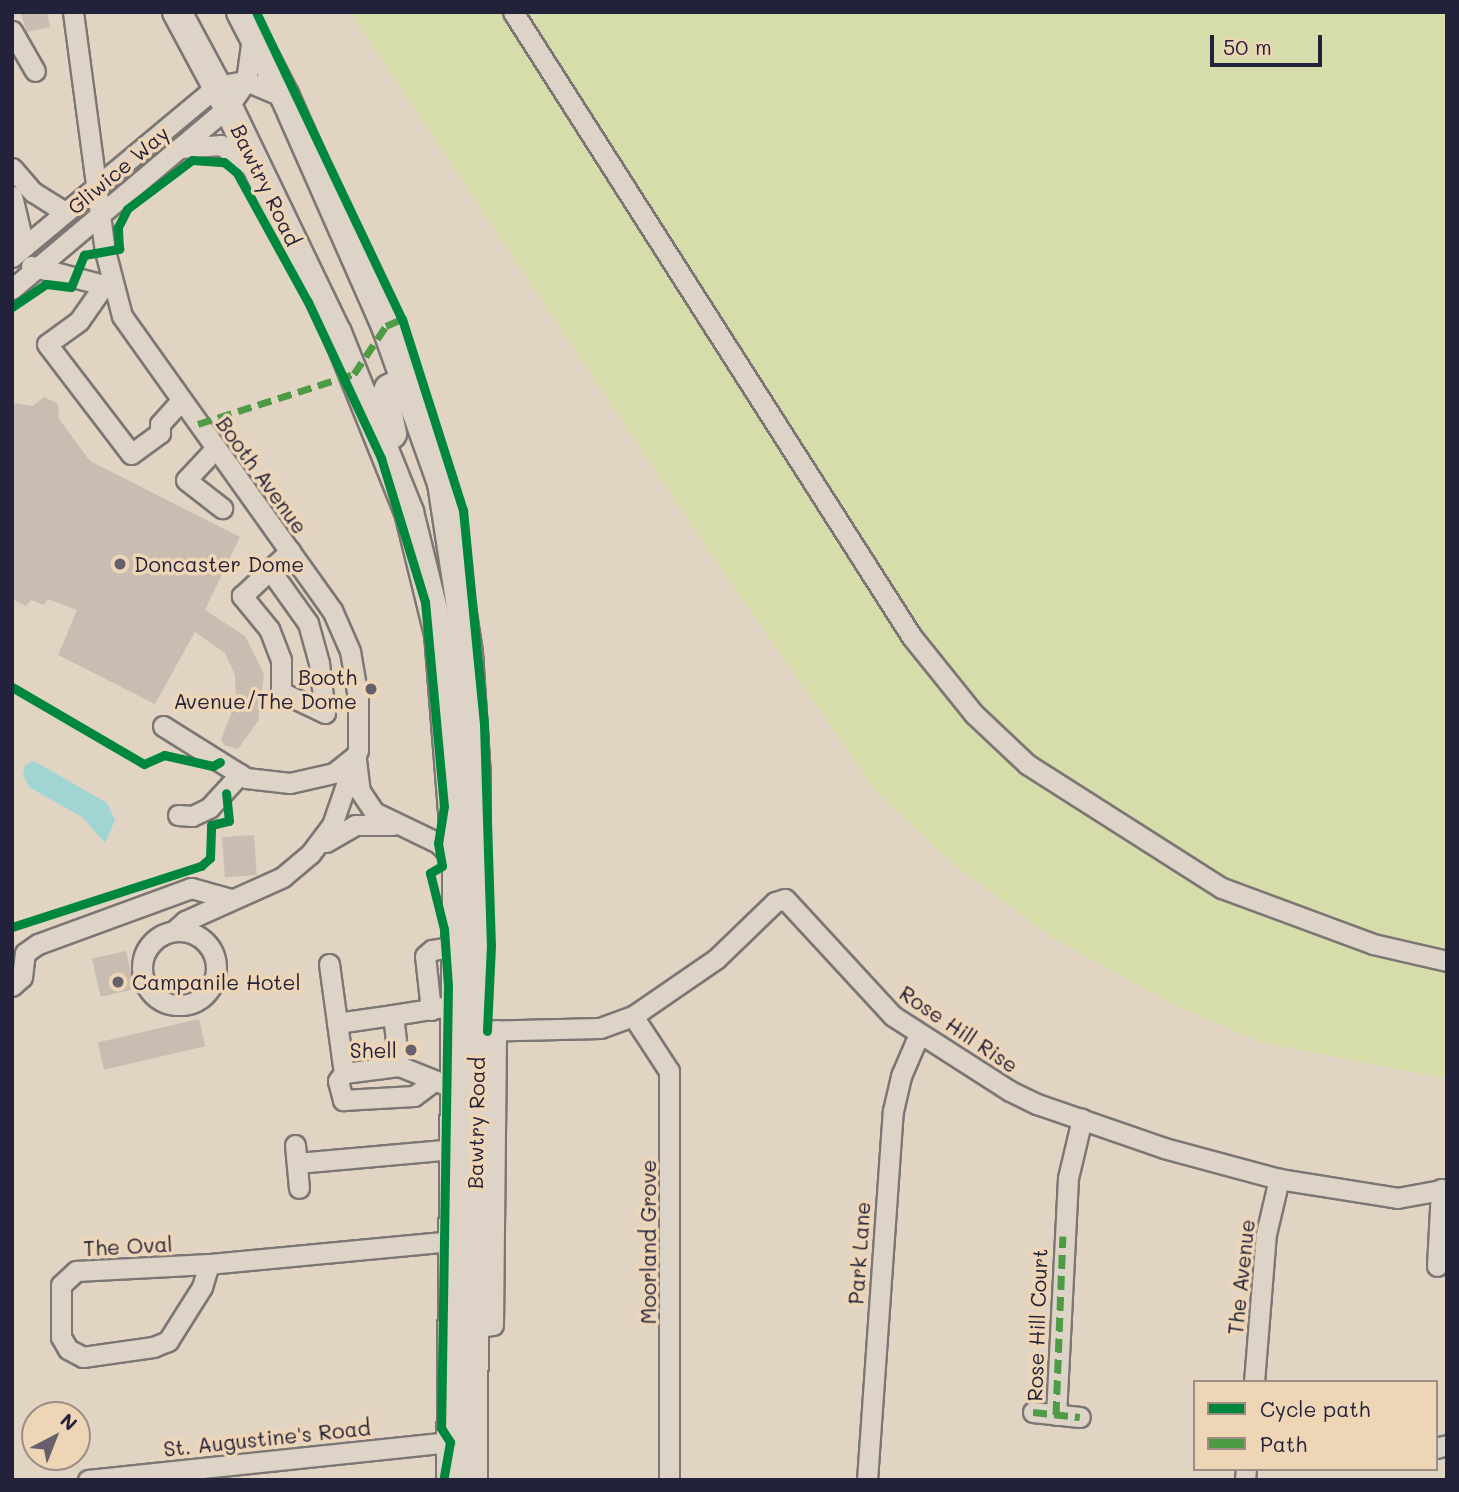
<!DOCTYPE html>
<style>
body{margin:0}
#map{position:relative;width:1459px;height:1492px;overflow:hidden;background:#e1d4c3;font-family:Mali,sans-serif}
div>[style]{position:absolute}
.green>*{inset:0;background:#d7dcab}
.water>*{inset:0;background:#a0d5d4}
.building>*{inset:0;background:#c9bcb0;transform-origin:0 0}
.roads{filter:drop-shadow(2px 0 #7c7674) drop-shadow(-2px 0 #7c7674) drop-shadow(0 2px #7c7674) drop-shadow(0 -2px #7c7674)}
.minor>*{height:19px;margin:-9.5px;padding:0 9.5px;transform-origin:9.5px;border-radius:9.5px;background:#ddd3c7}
.minor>.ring{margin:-9.5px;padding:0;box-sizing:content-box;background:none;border:19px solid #ddd3c7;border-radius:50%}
.highway>*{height:28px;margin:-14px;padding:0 14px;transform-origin:14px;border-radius:14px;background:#ddd3c7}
.quiet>*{height:7px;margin-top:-3.5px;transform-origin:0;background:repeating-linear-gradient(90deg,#4d9b45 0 14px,transparent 0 21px)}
.cycleway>*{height:9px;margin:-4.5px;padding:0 4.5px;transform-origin:4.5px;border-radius:4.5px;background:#00873e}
.dots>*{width:19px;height:19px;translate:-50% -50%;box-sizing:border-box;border:4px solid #eed5b6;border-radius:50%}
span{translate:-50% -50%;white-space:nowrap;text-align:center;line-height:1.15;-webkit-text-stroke:7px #eed5b6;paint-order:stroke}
.street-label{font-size:21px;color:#22223b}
.poi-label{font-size:21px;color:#22223b}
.left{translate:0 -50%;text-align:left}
.right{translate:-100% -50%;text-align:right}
.frame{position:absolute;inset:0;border:14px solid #22223b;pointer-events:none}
.legend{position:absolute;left:1193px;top:1380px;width:245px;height:91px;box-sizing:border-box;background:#eed5b6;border:2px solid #9c8d85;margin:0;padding:9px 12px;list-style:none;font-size:21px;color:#22223b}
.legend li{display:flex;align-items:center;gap:14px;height:35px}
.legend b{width:35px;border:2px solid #9c8d85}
.north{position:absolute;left:21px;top:1401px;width:70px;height:70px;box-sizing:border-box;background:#eed5b6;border:2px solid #9c8d85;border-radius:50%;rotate:42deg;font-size:19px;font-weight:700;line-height:28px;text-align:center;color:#22223b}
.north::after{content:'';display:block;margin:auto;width:24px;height:32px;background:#65606b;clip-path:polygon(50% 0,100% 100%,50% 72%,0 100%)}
.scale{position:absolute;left:1210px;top:35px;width:112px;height:32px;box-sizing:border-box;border:4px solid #22223b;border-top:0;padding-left:9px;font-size:21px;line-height:24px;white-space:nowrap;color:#22223b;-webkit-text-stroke:5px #eed5b6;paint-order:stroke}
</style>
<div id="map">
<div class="green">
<div style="clip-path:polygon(350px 12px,1447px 12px,1447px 1079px,1263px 1043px,1172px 1004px,1054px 939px,951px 862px,875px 790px,715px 560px)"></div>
</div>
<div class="water">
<div style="clip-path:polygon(34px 761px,107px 803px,115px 820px,105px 843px,82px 817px,29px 787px,23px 775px,25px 765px)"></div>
</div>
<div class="building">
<div style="clip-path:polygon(20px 12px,47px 12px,50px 27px,27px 32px)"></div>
<div style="clip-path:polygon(44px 397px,58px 404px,59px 419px,90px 461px,240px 537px,205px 610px,245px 636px,264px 674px,258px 721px,238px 749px,224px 745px,221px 739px,236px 701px,235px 675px,225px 653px,195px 632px,155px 704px,58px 655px,77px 610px,48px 599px,44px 605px,31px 600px,26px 606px,12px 599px,12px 403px,33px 406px)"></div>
<div style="left:254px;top:835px;width:40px;height:32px;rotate:86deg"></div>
<div style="left:126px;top:951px;width:39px;height:35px;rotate:77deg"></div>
<div style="left:199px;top:1019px;width:28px;height:104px;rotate:77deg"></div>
</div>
<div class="roads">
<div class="minor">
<div style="left:73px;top:12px;width:241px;rotate:82.4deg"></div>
<div style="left:105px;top:251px;width:67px;rotate:75.3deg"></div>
<div style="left:122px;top:316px;width:361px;rotate:54.5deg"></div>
<div style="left:332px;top:610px;width:45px;rotate:66.3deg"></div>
<div style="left:350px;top:651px;width:48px;rotate:80.3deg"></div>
<div style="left:358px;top:698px;width:52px;rotate:90deg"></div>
<div style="left:358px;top:750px;width:79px;rotate:109.1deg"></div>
<div style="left:332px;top:825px;width:36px;rotate:127deg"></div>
<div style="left:310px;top:854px;width:35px;rotate:140deg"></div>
<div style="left:283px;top:877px;width:107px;rotate:155.8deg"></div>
<div style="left:185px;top:921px;width:13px;rotate:138deg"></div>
<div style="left:513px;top:12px;width:742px;rotate:57.45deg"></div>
<div style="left:912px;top:637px;width:99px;rotate:51.2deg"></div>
<div style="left:974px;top:714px;width:73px;rotate:43.3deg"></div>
<div style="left:1027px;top:764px;width:231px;rotate:32.5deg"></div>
<div style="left:1222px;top:888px;width:161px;rotate:20.3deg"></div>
<div style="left:1373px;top:944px;width:76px;rotate:12.9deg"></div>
<div style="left:12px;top:31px;width:46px;rotate:60.1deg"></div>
<div style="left:181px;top:148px;width:40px;rotate:-4.3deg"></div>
<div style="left:221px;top:145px;width:42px;rotate:35.2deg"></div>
<div style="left:12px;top:168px;width:32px;rotate:49deg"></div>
<div style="left:33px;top:192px;width:36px;rotate:32deg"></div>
<div style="left:12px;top:196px;width:51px;rotate:76.5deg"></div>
<div style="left:12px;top:257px;width:267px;rotate:-39.8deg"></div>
<div style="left:217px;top:86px;width:29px;rotate:-10deg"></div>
<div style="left:246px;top:81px;width:41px;rotate:22.8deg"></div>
<div style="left:31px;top:266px;width:83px;rotate:14.7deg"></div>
<div style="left:102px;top:288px;width:40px;rotate:124.9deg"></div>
<div style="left:79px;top:321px;width:39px;rotate:144deg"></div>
<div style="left:47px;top:344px;width:138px;rotate:52.6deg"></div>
<div style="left:131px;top:454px;width:36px;rotate:-36deg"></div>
<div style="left:160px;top:433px;width:9px;rotate:-90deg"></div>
<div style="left:160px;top:424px;width:31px;rotate:-48deg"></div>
<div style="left:12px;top:289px;width:282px;rotate:-40.1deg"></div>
<div style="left:228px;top:107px;width:32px;rotate:-55deg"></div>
<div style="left:246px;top:81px;width:44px;rotate:-82.2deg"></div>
<div style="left:215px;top:449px;width:42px;rotate:133.1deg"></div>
<div style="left:186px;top:480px;width:46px;rotate:37.9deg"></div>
<div style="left:270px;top:570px;width:65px;rotate:54.4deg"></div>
<div style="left:308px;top:623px;width:41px;rotate:74.6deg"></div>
<div style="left:319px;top:663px;width:50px;rotate:83.2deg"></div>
<div style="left:325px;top:713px;width:49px;rotate:-154.5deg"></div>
<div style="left:281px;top:692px;width:32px;rotate:-90deg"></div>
<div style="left:281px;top:660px;width:33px;rotate:-111deg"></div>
<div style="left:269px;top:629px;width:43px;rotate:-129.3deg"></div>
<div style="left:242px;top:596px;width:66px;rotate:-43.2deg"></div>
<div style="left:163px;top:726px;width:98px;rotate:32.1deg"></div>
<div style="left:246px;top:778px;width:44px;rotate:6.5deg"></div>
<div style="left:290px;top:783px;width:45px;rotate:-12.8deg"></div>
<div style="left:334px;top:773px;width:27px;rotate:-39deg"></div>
<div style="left:356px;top:760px;width:31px;rotate:83deg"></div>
<div style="left:360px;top:791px;width:25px;rotate:56deg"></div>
<div style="left:374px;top:812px;width:71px;rotate:25.8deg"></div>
<div style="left:438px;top:843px;width:30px;rotate:44deg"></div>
<div style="left:178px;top:815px;width:14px;rotate:4deg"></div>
<div style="left:192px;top:816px;width:19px;rotate:-25deg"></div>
<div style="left:209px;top:808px;width:46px;rotate:-47.6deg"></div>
<div style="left:326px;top:842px;width:34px;rotate:-30deg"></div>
<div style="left:355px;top:825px;width:38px"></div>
<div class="ring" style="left:142px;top:931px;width:55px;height:55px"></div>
<div style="left:329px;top:964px;width:110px;rotate:82.2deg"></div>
<div style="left:344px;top:1073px;width:10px;rotate:127deg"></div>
<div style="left:338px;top:1081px;width:20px;rotate:75deg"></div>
<div style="left:343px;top:1100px;width:71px;rotate:-3.2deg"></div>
<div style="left:414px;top:1096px;width:25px;rotate:-37deg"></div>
<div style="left:12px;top:986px;width:13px;rotate:-42deg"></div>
<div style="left:22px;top:977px;width:24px;rotate:-83deg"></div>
<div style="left:25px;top:953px;width:16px;rotate:-35deg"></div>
<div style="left:38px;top:944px;width:163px;rotate:-20.1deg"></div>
<div style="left:191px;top:888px;width:41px;rotate:15.4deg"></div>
<div style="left:431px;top:1010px;width:54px;rotate:-96.3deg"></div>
<div style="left:425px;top:956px;width:9px;rotate:-41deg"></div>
<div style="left:432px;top:950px;width:25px;rotate:-9deg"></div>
<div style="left:633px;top:1016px;width:66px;rotate:56.8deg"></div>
<div style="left:669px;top:1071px;width:409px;rotate:90deg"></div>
<div style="left:337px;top:1023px;width:57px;rotate:-8.1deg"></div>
<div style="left:477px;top:1031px;width:123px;rotate:-1.4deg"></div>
<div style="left:600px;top:1028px;width:35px;rotate:-20deg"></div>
<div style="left:633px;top:1016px;width:101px;rotate:-34.5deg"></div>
<div style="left:716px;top:959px;width:82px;rotate:-44deg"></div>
<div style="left:775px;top:902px;width:10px;rotate:-17deg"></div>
<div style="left:785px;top:899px;width:159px;rotate:47.3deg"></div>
<div style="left:893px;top:1016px;width:139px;rotate:32.7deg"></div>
<div style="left:1010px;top:1091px;width:30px;rotate:26deg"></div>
<div style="left:1037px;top:1104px;width:134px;rotate:19.1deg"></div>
<div style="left:1164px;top:1148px;width:119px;rotate:15.1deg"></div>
<div style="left:1279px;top:1179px;width:120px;rotate:9.1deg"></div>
<div style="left:1397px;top:1198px;width:51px;rotate:-10.2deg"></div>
<div style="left:399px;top:1066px;width:51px;rotate:-96.7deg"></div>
<div style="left:393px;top:1015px;width:64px;rotate:-9deg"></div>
<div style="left:344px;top:1073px;width:55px;rotate:-7.3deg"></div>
<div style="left:399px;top:1066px;width:48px;rotate:21.8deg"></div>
<div style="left:295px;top:1145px;width:43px;rotate:84.7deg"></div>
<div style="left:297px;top:1163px;width:159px;rotate:-5.1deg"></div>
<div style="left:209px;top:1264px;width:24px;rotate:107deg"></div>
<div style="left:202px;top:1287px;width:64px;rotate:122.2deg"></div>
<div style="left:168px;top:1341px;width:16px;rotate:158deg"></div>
<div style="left:153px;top:1347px;width:71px;rotate:171.9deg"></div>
<div style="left:83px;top:1357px;width:17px;rotate:-152deg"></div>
<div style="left:68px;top:1349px;width:14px;rotate:-120deg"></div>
<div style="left:61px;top:1337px;width:52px;rotate:-90deg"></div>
<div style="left:61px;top:1285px;width:21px;rotate:-43deg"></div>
<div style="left:76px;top:1271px;width:133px;rotate:-3deg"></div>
<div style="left:209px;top:1264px;width:244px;rotate:-5.4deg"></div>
<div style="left:1437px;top:1266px;width:77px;rotate:-87deg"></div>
<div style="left:470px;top:1329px;width:23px;rotate:-10deg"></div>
<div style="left:493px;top:1325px;width:295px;rotate:-89.4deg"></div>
<div style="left:1254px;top:1382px;width:148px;rotate:-85.4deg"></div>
<div style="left:1266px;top:1234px;width:57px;rotate:-76.7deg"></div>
<div style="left:1033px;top:1412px;width:47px;rotate:6.1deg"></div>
<div style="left:1056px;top:1415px;width:237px;rotate:-87.1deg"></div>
<div style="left:1068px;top:1178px;width:61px;rotate:-76.7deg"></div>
<div style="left:1436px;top:1448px;width:11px;rotate:-15deg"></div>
<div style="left:88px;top:1480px;width:364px;rotate:-6deg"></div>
<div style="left:867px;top:1480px;width:370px;rotate:-86deg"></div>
<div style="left:893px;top:1111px;width:36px;rotate:-77deg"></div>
<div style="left:901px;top:1076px;width:46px;rotate:-66.8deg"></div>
<div style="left:1245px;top:1480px;width:11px;rotate:-85deg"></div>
</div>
<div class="highway">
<div style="left:177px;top:12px;width:108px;rotate:61.8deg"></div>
<div style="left:228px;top:107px;width:251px;rotate:64.3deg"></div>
<div style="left:337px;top:333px;width:193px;rotate:68.1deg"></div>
<div style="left:409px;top:512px;width:126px;rotate:76.2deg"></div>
<div style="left:439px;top:634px;width:229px;rotate:85.5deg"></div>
<div style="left:457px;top:862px;width:618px;rotate:90.56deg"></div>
<div style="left:241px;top:12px;width:96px;rotate:62.6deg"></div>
<div style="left:285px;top:97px;width:250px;rotate:66.2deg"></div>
<div style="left:386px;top:326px;width:167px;rotate:70.4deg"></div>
<div style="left:442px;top:483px;width:172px;rotate:81.3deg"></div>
<div style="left:468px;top:653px;width:125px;rotate:86.3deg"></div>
<div style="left:476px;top:778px;width:702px;rotate:90.24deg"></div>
<div style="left:392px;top:434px;width:37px;rotate:-101deg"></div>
<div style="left:385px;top:398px;width:10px;rotate:-66deg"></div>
<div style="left:389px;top:389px;width:20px;rotate:-27deg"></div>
</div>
</div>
<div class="quiet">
<div style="left:198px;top:424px;width:164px;rotate:-17.8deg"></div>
<div style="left:354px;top:374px;width:58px;rotate:-56.3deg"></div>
<div style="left:386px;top:326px;width:17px;rotate:-24deg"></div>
<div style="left:1033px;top:1412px;width:47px;rotate:6.1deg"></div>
<div style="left:1056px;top:1415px;width:179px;rotate:-87.8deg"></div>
</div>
<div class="cycleway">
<div style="left:256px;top:12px;width:340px;rotate:64.6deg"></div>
<div style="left:402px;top:319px;width:201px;rotate:72.3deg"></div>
<div style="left:463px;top:510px;width:216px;rotate:84.4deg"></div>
<div style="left:484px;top:725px;width:220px;rotate:88.2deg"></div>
<div style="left:491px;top:945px;width:86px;rotate:92.7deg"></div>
<div style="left:12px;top:307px;width:41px;rotate:-34.1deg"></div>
<div style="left:46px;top:284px;width:25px;rotate:7deg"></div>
<div style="left:71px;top:287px;width:35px;rotate:-68deg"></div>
<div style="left:84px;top:255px;width:36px;rotate:-10deg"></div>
<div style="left:119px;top:249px;width:22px;rotate:-93deg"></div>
<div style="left:118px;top:227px;width:20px;rotate:-63deg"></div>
<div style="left:127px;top:209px;width:81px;rotate:-37deg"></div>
<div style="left:192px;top:160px;width:32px;rotate:4deg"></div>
<div style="left:224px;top:162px;width:17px;rotate:40deg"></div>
<div style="left:237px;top:173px;width:147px;rotate:61.2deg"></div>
<div style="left:308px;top:302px;width:172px;rotate:64.9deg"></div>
<div style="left:381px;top:458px;width:151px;rotate:73deg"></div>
<div style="left:425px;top:602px;width:205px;rotate:84.7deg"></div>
<div style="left:444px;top:806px;width:37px;rotate:99deg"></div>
<div style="left:438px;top:843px;width:23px;rotate:80deg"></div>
<div style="left:442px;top:866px;width:14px;rotate:150deg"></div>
<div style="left:430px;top:873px;width:58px;rotate:76deg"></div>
<div style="left:444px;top:929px;width:57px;rotate:86deg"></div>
<div style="left:448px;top:986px;width:442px;rotate:90.9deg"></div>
<div style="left:441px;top:1428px;width:17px;rotate:57deg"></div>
<div style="left:450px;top:1442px;width:39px;rotate:100deg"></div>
<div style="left:12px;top:687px;width:153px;rotate:30.3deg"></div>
<div style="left:144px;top:764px;width:22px;rotate:-24deg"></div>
<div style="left:164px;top:755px;width:50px;rotate:12.7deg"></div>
<div style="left:213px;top:766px;width:8px;rotate:-30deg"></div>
<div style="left:12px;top:927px;width:199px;rotate:-17.9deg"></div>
<div style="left:201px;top:866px;width:12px;rotate:-42deg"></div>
<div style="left:210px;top:858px;width:33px;rotate:-88deg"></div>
<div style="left:211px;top:825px;width:18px;rotate:-13deg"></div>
<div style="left:229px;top:821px;width:28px;rotate:-96deg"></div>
</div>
<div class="dots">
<div style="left:120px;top:564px;background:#65606b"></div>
<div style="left:371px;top:689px;background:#65606b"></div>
<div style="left:118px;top:982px;background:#65606b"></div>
<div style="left:411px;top:1050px;background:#65606b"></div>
</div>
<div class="street-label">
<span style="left:118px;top:170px;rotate:-40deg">Gliwice Way</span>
<span style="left:266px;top:185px;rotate:64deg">Bawtry Road</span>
<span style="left:262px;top:475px;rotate:54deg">Booth Avenue</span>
<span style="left:959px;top:1029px;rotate:34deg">Rose Hill Rise</span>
<span style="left:476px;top:1123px;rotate:-89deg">Bawtry Road</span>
<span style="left:648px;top:1242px;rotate:-90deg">Moorland Grove</span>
<span style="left:128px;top:1246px;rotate:-3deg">The Oval</span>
<span style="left:859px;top:1253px;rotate:-86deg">Park Lane</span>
<span style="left:1241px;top:1277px;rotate:-84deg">The Avenue</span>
<span style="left:1037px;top:1325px;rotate:-88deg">Rose Hill Court</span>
<span style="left:267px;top:1438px;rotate:-6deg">St. Augustine's Road</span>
</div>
<div class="poi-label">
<span class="left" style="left:134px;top:564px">Doncaster Dome</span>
<span class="right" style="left:357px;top:689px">Booth<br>Avenue/The Dome</span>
<span class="left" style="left:132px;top:982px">Campanile Hotel</span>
<span class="right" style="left:397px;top:1050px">Shell</span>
</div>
<div class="frame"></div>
<ul class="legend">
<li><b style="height:9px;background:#00873e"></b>Cycle path</li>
<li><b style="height:9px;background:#4d9b45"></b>Path</li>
</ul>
<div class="north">N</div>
<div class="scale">50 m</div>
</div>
